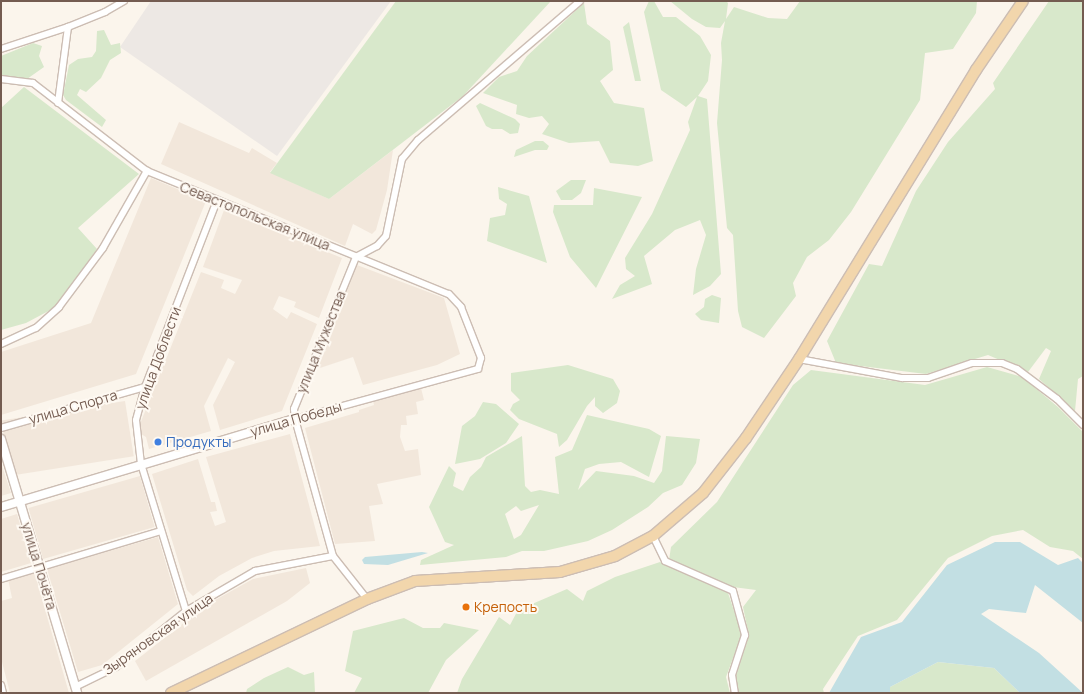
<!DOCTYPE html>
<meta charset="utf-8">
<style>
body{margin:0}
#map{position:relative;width:1084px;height:694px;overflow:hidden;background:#fbf5ec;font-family:Manrope,sans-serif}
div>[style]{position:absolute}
.residential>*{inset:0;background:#f2e7db;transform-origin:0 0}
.industrial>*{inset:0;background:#ede8e4}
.green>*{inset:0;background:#d8e8cb}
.water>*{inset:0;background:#c2dfe3}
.roads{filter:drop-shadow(1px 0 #ccbdb3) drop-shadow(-1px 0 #ccbdb3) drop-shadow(0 1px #ccbdb3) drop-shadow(0 -1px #ccbdb3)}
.minor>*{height:6px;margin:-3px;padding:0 3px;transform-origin:3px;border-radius:3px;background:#fff}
.tertiary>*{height:8px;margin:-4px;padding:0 4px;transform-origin:4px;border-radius:4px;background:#fff}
.primary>*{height:10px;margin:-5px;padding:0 5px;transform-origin:5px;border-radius:5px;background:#f2d6ac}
.dots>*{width:11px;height:11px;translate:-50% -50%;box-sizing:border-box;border:2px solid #fef9f2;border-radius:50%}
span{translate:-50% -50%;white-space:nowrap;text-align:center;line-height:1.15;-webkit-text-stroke:4px #fef9f2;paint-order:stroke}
.street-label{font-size:14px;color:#745c51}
.shop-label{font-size:14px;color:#366cbe}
.left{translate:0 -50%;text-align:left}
.food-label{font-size:14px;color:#c56008}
.frame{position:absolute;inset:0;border:2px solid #745c51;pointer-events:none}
</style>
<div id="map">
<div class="residential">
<div style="clip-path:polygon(179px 122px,249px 153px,252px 148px,277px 163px,270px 172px,329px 199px,393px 150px,387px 190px,376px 230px,372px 234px,353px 224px,345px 246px,161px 164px)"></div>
<div style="clip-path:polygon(151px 178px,206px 201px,136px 374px,1px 415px,1px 352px,91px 323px)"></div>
<div style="clip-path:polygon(224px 210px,342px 258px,319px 318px,294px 307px,296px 302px,279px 296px,273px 309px,287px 319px,291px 312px,317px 324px,282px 411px,220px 430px,213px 405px,235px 362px,228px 358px,204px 406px,211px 431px,149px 449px,146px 437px,141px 434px,140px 424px,201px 272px,224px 280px,221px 288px,235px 294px,242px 280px,203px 267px)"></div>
<div style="clip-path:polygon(357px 265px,444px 298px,460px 354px,437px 365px,363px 385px,353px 357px,317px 369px)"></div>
<div style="clip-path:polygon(421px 388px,424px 400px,416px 402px,418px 414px,406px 416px,407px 425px,401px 425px,400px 437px,405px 451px,418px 449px,421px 475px,377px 484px,383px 504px,369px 506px,375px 541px,335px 544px,305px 428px,359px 412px,359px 410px,374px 405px,373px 401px)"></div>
<div style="left:125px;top:401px;width:56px;height:125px;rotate:81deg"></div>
<div style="clip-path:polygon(290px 434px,320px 546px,274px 551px,252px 558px,219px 576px,193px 596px,187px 590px,152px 474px,198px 459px,211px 502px,215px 502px,217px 511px,210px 512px,215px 526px,226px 522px,206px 457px)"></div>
<div style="clip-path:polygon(1px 463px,11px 493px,1px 496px)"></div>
<div style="left:140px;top:476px;width:53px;height:116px;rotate:74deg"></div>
<div style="clip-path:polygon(17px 514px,31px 563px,1px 572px,1px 519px)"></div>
<div style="clip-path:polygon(158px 537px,178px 604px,102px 665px,78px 672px,47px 569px)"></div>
<div style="clip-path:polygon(306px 568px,310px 583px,287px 601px,146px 681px,135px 661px,208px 604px,253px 579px)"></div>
<div style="clip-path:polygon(34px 571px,69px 693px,10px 693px,1px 658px,1px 601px,12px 598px,8px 579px)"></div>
</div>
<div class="industrial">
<div style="clip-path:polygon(151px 1px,391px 1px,277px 156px,120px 47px)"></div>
</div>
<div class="green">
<div style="clip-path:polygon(396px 1px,551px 1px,463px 96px,329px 199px,270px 173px)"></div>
<div style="clip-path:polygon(649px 1px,654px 1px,663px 17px,676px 17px,700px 36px,711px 55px,708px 81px,698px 96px,707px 99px,721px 274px,710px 286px,693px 295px,696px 269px,706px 235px,700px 220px,675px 230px,644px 256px,652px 284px,612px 299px,620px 285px,635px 276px,626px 269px,625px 258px,652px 214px,690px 130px,688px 122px,697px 97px,686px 107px,661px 90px,644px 12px)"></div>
<div style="clip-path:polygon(670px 1px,726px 1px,728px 3px,726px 19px,734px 7px,768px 18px,787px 19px,800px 1px,977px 1px,976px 13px,953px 49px,925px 53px,920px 100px,851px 212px,829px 240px,807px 257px,793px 283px,796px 296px,764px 338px,742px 327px,738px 311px,733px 235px,727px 228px,717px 123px,722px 60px,721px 43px,725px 21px,720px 28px,706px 27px,692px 19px)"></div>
<div style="clip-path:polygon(1049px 1px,1083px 1px,1083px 376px,1078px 379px,1075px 411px,1039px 379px,1051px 351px,1046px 348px,1028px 372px,988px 355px,926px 374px,836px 363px,827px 341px,869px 264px,882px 266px,916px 191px,948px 142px,995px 89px,993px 83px)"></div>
<div style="clip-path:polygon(584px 3px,587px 24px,610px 41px,613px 70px,600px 81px,614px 103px,644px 108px,653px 161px,638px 166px,610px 163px,599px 141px,569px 143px,542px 134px,549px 124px,542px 116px,529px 118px,516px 114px,517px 105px,483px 93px,499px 77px,517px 71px,527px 56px)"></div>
<div style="clip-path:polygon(629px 22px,641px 81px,635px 81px,623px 27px)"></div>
<div style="clip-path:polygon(104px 30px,111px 45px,120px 43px,121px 53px,110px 60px,101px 78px,86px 92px,80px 89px,77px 95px,106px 120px,102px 127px,66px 100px,63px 95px,69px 65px,78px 59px,92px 57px,96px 51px,97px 31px)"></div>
<div style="clip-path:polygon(33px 43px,42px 46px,39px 56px,44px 67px,27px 79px,1px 76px,1px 56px)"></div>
<div style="clip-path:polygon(24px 87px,139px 174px,78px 228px,97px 249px,56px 307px,26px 323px,1px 330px,1px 108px)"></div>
<div style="clip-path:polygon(480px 103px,515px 119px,520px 124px,518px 133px,510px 134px,502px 129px,492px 129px,486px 126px,476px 106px)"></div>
<div style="clip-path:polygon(535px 141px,543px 141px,549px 146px,547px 150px,535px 150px,514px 157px,516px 150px)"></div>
<div style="clip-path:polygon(571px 180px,586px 180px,581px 193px,572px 200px,561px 200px,556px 191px)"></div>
<div style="clip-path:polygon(498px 187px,529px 196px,547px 263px,487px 241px,490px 218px,505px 215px,507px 204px,499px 199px)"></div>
<div style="clip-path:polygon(594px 188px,642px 197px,596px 288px,570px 257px,553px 212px,554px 205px,593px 205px)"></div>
<div style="clip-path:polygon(712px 295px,721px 298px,719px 323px,701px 320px,695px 314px,704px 307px,705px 299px)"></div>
<div style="clip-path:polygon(568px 365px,613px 379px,620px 391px,617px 403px,603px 413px,595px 406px,595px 397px,587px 406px,567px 440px,559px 447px,557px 434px,519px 419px,510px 410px,513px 404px,520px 400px,511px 391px,511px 373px)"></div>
<div style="clip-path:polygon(987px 367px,1022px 377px,1058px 407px,1083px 432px,1083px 559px,1073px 551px,1050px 547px,1023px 530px,992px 536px,948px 558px,897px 620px,858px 636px,823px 689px,824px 693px,738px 693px,736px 676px,749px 636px,743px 607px,756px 590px,733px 587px,669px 560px,671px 547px,717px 502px,793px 385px,811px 370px,925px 385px)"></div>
<div style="clip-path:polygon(483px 402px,496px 404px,519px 424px,506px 443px,480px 459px,455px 464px,462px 426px,475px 416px)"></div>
<div style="clip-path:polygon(evenodd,587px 415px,649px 429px,661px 436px,649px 477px,621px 462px,599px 464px,585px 469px,578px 490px,596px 471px,634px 476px,654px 483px,662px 471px,666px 436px,700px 439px,696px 463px,682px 485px,663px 493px,648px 507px,612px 530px,588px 541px,544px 551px,522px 551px,506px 557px,420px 565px,421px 560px,454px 545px,445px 542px,429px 507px,449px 466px,456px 473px,453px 486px,463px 491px,470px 477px,481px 467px,486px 457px,522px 436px,525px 486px,531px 492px,540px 490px,559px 494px,555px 457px,572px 450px,587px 415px,539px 505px,521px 535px,514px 539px,505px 514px,516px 506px,521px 511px,539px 505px)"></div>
<div style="clip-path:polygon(660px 562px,728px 593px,742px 634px,726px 677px,730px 693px,457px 693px,462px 679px,499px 617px,510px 625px,518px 610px,567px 589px,583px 601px,587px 591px,615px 577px)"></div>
<div style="clip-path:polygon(404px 618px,423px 628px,440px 628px,444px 623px,479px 630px,446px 660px,428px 693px,354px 693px,362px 678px,345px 671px,353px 631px)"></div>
<div style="clip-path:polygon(938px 662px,994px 668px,1020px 693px,890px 693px,890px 687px)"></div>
<div style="clip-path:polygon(288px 667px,304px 675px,314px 672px,315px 693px,246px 693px,247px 689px,264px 678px)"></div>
</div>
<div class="water">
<div style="clip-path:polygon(995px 542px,1020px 542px,1058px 565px,1078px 558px,1083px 563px,1083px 623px,1035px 585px,1026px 613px,989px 609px,981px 614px,1039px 653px,1083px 693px,1020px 693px,994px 668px,938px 662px,890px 687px,890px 693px,829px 693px,861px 637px,902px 622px,947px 565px)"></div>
<div style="clip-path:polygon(422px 552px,428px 553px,388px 565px,364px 564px,362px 560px,365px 557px)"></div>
</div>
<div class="roads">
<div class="minor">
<div style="left:1px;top:49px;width:71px;rotate:-18.2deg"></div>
<div style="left:68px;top:27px;width:40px;rotate:-22deg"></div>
<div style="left:105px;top:12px;width:22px;rotate:-30deg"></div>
<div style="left:1px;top:79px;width:32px;rotate:7deg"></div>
<div style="left:33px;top:83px;width:144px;rotate:37.7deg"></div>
<div style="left:147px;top:171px;width:326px;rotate:22.2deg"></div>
<div style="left:449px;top:294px;width:18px;rotate:47deg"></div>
<div style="left:461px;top:307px;width:55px;rotate:68.6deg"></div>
<div style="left:481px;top:358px;width:11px;rotate:105deg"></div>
<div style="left:478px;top:369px;width:190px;rotate:164.7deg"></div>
<div style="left:58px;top:103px;width:77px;rotate:-82.5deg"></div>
<div style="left:1px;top:344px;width:38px;rotate:-25deg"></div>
<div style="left:36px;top:328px;width:31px;rotate:-42deg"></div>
<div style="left:59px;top:307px;width:74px;rotate:-53.3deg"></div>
<div style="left:103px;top:248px;width:89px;rotate:-60.3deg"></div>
<div style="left:799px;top:359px;width:105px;rotate:10.5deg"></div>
<div style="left:902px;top:378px;width:26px"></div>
<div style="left:928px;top:378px;width:46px;rotate:-18.8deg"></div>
<div style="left:972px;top:363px;width:30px"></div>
<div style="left:1002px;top:363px;width:16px;rotate:22deg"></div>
<div style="left:1017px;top:369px;width:50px;rotate:36.9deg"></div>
<div style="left:1057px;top:399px;width:37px;rotate:45deg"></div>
<div style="left:1px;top:428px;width:150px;rotate:-15.9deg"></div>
<div style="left:653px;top:536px;width:28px;rotate:64deg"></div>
<div style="left:665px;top:561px;width:74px;rotate:23.8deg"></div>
<div style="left:733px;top:591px;width:46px;rotate:74.7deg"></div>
<div style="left:745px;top:635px;width:42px;rotate:108deg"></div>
<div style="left:732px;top:675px;width:18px;rotate:81deg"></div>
<div style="left:1px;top:579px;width:167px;rotate:-16.7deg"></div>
<div style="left:367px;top:599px;width:55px;rotate:-128.3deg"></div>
<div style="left:333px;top:556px;width:142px;rotate:-105.5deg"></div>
<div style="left:295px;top:419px;width:10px;rotate:-96deg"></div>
<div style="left:294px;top:409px;width:164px;rotate:-67.8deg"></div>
<div style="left:356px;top:257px;width:24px;rotate:-28deg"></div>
<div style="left:377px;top:246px;width:13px;rotate:-48deg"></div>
<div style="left:386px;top:236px;width:79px;rotate:-78.3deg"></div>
<div style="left:402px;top:159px;width:25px;rotate:-50deg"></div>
<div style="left:418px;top:140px;width:213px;rotate:-40.6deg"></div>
<div style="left:186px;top:611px;width:154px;rotate:-107deg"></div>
<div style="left:141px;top:464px;width:44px;rotate:-96.5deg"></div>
<div style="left:136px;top:420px;width:34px;rotate:-75deg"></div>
<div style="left:145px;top:387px;width:200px;rotate:-68.9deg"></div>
<div style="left:1px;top:685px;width:8px;rotate:76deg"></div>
<div style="left:75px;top:687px;width:46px;rotate:-26deg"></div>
<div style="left:116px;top:667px;width:90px;rotate:-38.7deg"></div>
<div style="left:186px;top:611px;width:80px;rotate:-30.1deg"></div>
<div style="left:255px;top:571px;width:79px;rotate:-10.9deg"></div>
</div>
<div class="tertiary">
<div style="left:1px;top:439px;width:265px;rotate:73.3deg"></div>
<div style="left:1px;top:507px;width:307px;rotate:-16.7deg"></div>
</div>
<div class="primary">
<div style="left:171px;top:693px;width:217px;rotate:-25.6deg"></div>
<div style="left:367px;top:599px;width:51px;rotate:-20.6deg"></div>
<div style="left:415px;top:581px;width:145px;rotate:-3.6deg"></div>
<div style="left:560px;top:572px;width:57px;rotate:-16.2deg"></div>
<div style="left:615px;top:556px;width:43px;rotate:-27.8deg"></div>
<div style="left:653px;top:536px;width:66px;rotate:-40.7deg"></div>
<div style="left:703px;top:493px;width:70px;rotate:-52deg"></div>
<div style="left:746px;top:438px;width:95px;rotate:-56.1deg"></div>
<div style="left:799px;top:359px;width:339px;rotate:-58.5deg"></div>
<div style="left:976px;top:70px;width:83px;rotate:-55.7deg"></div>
</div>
</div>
<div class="dots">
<div style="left:158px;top:442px;background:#3f7fe0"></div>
<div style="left:466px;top:607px;background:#e8710a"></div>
</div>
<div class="street-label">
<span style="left:255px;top:216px;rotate:22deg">Севастопольская улица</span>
<span style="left:321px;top:342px;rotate:-68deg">улица Мужества</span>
<span style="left:158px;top:358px;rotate:-70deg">улица Доблести</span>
<span style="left:73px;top:407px;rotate:-16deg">улица Спорта</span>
<span style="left:296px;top:419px;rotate:-16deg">улица Победы</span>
<span style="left:39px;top:566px;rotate:73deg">улица Почёта</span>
<span style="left:158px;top:634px;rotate:-35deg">Зыряновская улица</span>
</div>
<div class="shop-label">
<span class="left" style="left:166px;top:442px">Продукты</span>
</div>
<div class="food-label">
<span class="left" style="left:474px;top:607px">Крепость</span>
</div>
<div class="frame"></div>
</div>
